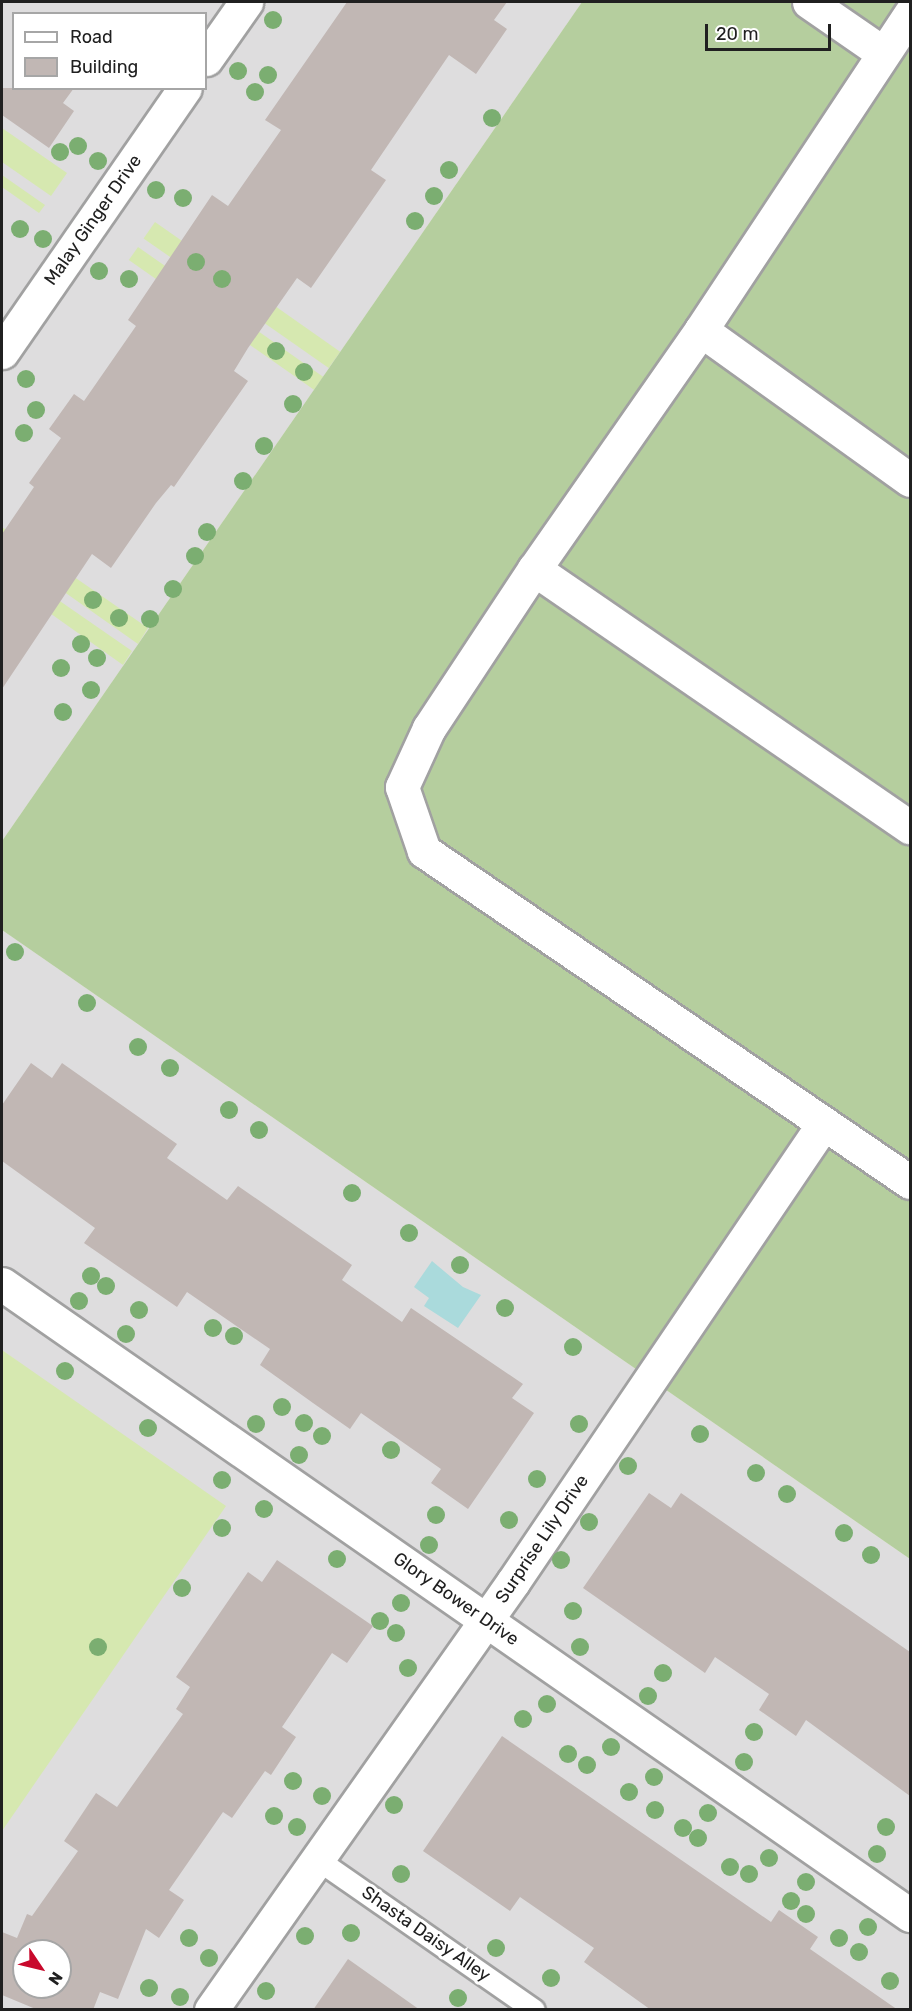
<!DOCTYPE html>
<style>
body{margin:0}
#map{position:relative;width:912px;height:2011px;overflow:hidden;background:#f0ece7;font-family:Rubik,sans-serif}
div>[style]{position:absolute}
.residential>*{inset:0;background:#deddde}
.grass>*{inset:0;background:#d6e8b0;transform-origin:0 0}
.forest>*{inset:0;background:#b5ce9e}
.water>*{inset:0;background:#aadadc}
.building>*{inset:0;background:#c1b7b4}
.roads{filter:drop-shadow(2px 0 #a1a1a1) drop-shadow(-2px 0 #a1a1a1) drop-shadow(0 2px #a1a1a1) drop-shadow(0 -2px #a1a1a1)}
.service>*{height:21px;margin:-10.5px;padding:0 10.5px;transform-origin:10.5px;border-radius:10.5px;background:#fff}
.minor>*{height:33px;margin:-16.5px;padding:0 16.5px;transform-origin:16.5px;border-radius:16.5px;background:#fff}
.trees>*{width:18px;height:18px;margin:-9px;border-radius:50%;background:#7bae71}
span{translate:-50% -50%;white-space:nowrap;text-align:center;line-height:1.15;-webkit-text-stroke:6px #fff;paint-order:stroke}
.street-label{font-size:18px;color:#202020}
.frame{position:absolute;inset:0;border:3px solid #202020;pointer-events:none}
.legend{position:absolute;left:12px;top:12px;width:195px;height:78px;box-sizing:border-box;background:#fff;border:2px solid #a6a6a6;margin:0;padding:8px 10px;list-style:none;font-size:18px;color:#202020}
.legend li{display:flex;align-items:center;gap:12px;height:30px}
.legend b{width:30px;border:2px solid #a6a6a6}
.north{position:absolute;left:12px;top:1939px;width:60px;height:60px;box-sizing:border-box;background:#fff;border:2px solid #a6a6a6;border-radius:50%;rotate:125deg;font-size:16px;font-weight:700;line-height:24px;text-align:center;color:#202020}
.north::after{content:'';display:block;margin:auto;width:21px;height:27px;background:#c8092c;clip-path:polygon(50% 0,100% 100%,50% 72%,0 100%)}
.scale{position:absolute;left:705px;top:24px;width:126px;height:27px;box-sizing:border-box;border:3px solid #202020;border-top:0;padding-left:8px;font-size:18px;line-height:21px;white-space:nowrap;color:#202020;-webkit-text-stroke:4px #fff;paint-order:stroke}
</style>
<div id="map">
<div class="residential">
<div style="clip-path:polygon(evenodd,2px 2px,582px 2px,2px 841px,2px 2px,14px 14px,206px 14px,206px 88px,14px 88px,14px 14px)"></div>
<div style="clip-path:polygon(evenodd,2px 930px,910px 1559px,910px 2009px,2px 2009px,2px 1703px,43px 1380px,2px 1350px,2px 930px,24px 1951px,60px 1951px,60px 1987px,24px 1987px,24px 1951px)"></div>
</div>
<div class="grass">
<div style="clip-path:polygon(2px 128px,67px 173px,51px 196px,2px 162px)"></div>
<div style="clip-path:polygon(2px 175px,45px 205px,39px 213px,2px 187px)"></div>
<div style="left:155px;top:222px;width:226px;height:20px;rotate:35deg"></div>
<div style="left:138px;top:247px;width:226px;height:16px;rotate:35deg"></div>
<div style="clip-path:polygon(2px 527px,148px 628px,138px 644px,2px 548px)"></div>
<div style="clip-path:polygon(2px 561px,132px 651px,123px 665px,2px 579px)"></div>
<div style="clip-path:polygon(2px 1350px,226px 1506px,2px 1831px)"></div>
</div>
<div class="forest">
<div style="clip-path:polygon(582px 2px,910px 2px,910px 1559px,2px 930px,2px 841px)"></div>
</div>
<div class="water">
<div style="clip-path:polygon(432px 1261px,463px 1287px,481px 1295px,458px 1328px,424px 1306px,429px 1298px,414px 1287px)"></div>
</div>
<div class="building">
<div style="clip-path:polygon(347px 2px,507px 2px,494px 20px,507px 29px,476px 74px,449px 55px,371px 170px,386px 180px,311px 288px,297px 278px,248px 348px,234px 371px,248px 381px,174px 487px,171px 485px,156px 503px,111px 568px,92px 554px,2px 689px,2px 534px,34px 487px,29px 483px,61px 438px,49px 429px,74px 394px,84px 401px,136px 326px,128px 320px,212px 195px,228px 206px,281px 130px,265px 120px)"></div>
<div style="clip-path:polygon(2px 88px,74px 88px,63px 103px,74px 111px,49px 148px,2px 115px)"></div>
<div style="clip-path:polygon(31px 1063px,52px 1078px,62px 1063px,177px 1144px,167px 1158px,227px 1200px,238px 1186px,352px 1265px,342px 1280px,402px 1322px,411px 1308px,523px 1384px,512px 1398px,534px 1413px,468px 1509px,431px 1483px,441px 1469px,361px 1413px,350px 1429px,313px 1403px,260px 1365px,270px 1349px,187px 1292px,177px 1307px,84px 1243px,95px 1228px,2px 1161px,2px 1105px)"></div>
<div style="clip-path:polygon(649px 1493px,671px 1508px,681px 1493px,910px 1652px,910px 1796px,806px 1720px,796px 1736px,759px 1710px,769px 1694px,715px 1657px,705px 1673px,583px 1588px)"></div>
<div style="clip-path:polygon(evenodd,277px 1560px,373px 1626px,347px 1663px,332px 1653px,282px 1727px,296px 1737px,271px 1775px,265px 1771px,232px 1818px,223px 1812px,169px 1890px,184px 1900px,159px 1938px,146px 1929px,118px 1999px,100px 1992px,93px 2010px,38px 2010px,2px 1995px,2px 1932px,17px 1938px,27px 1914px,32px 1916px,78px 1851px,64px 1841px,96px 1793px,117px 1807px,183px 1714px,176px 1709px,190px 1687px,176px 1677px,248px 1572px,262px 1582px,277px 1560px,24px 1951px,60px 1951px,60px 1987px,24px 1987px,24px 1951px)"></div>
<div style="clip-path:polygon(502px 1736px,771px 1922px,779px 1910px,818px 1937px,810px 1949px,898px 2010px,651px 2010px,584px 1962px,594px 1948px,520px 1897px,510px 1911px,423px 1851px)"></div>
<div style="clip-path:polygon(348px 1959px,420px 2010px,313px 2010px)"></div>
</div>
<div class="roads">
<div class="service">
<div style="left:317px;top:1859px;width:264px;rotate:34.8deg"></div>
</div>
<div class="minor">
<div style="left:809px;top:2px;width:90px;rotate:34.6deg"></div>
<div style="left:910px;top:14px;width:379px;rotate:123.5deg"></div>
<div style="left:701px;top:330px;width:292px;rotate:124.9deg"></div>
<div style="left:534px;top:569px;width:191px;rotate:123.4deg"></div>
<div style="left:429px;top:728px;width:65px;rotate:114.6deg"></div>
<div style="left:402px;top:787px;width:68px;rotate:71deg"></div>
<div style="left:424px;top:851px;width:588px;rotate:34.26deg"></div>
<div style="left:206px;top:59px;width:70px;rotate:-54.9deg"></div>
<div style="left:701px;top:330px;width:257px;rotate:35.7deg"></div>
<div style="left:2px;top:352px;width:321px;rotate:-55.3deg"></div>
<div style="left:534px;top:569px;width:456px;rotate:34.5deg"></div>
<div style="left:2px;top:1284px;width:1106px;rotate:34.8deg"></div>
<div style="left:211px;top:2010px;width:524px;rotate:-54.79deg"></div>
<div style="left:513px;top:1582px;width:554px;rotate:-55.88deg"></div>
</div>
</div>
<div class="trees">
<div style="left:273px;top:20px"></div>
<div style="left:238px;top:71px"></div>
<div style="left:268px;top:75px"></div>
<div style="left:255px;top:92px"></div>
<div style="left:492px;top:118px"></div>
<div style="left:78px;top:146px"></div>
<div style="left:60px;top:152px"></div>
<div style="left:98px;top:161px"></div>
<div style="left:449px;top:170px"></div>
<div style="left:156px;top:190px"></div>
<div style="left:434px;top:196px"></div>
<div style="left:183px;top:198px"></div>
<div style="left:415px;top:221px"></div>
<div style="left:20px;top:229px"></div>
<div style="left:43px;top:239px"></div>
<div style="left:196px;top:262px"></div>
<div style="left:99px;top:271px"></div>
<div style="left:129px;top:279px"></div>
<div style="left:222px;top:279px"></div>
<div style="left:276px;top:351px"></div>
<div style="left:304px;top:372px"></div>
<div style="left:26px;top:379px"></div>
<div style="left:293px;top:404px"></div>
<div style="left:36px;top:410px"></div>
<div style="left:24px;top:433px"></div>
<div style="left:264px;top:446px"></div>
<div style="left:243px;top:481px"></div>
<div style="left:207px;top:532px"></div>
<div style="left:195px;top:556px"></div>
<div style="left:173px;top:589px"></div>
<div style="left:93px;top:600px"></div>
<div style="left:119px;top:618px"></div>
<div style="left:150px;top:619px"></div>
<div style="left:81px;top:644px"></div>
<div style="left:97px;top:658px"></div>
<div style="left:61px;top:668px"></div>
<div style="left:91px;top:690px"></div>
<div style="left:63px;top:712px"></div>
<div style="left:15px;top:952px"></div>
<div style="left:87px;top:1003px"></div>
<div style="left:138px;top:1047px"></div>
<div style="left:170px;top:1068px"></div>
<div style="left:229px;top:1110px"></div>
<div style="left:259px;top:1130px"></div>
<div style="left:352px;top:1193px"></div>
<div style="left:409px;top:1233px"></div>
<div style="left:460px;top:1265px"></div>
<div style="left:91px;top:1276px"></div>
<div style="left:106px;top:1286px"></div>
<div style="left:79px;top:1301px"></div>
<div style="left:505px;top:1308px"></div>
<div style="left:139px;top:1310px"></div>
<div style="left:213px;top:1328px"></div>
<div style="left:126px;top:1334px"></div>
<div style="left:234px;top:1336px"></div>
<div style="left:573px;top:1347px"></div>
<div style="left:65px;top:1371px"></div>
<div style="left:282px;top:1407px"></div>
<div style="left:304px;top:1423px"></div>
<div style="left:256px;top:1424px"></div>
<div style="left:579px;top:1424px"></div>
<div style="left:148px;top:1428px"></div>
<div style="left:700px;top:1434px"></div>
<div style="left:322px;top:1436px"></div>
<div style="left:391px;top:1450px"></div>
<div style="left:299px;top:1455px"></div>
<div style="left:628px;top:1466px"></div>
<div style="left:756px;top:1473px"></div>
<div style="left:537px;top:1479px"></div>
<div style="left:222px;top:1480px"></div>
<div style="left:787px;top:1494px"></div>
<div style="left:264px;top:1509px"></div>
<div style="left:436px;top:1515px"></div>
<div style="left:509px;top:1520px"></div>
<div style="left:589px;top:1522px"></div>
<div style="left:222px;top:1528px"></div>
<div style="left:844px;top:1533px"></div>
<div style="left:429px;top:1545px"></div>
<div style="left:871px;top:1555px"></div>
<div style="left:337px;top:1559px"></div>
<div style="left:561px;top:1560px"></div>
<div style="left:182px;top:1588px"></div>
<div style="left:401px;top:1603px"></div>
<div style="left:573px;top:1611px"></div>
<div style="left:380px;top:1621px"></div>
<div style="left:396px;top:1633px"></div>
<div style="left:98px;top:1647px"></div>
<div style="left:580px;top:1647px"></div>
<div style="left:408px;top:1668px"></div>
<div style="left:663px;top:1673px"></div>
<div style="left:648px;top:1696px"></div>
<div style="left:547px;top:1704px"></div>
<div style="left:523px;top:1719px"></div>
<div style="left:754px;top:1732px"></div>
<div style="left:611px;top:1747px"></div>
<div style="left:568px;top:1754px"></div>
<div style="left:744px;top:1762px"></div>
<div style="left:587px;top:1765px"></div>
<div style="left:654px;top:1777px"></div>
<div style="left:293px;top:1781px"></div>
<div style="left:629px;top:1792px"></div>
<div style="left:322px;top:1796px"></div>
<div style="left:394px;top:1805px"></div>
<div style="left:655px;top:1810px"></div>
<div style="left:708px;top:1813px"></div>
<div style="left:274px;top:1816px"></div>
<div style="left:297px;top:1827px"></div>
<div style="left:886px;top:1827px"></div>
<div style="left:683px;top:1828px"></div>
<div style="left:698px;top:1838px"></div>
<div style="left:877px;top:1854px"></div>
<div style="left:769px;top:1858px"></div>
<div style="left:730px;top:1867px"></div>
<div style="left:401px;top:1874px"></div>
<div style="left:749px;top:1874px"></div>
<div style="left:806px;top:1882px"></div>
<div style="left:791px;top:1901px"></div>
<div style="left:806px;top:1914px"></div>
<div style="left:868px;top:1927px"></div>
<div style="left:351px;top:1933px"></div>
<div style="left:305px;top:1936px"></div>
<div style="left:189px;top:1938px"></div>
<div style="left:839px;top:1938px"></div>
<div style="left:496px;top:1948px"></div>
<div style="left:859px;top:1952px"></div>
<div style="left:209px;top:1958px"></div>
<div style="left:551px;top:1978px"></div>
<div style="left:890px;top:1981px"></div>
<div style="left:149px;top:1988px"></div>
<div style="left:266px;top:1991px"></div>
<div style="left:180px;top:1997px"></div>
<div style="left:458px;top:1998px"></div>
</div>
<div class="street-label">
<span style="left:93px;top:220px;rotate:-55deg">Malay Ginger Drive</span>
<span style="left:542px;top:1539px;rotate:-56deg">Surprise Lily Drive</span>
<span style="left:456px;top:1599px;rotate:35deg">Glory Bower Drive</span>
<span style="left:426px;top:1934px;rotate:35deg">Shasta Daisy Alley</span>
</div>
<div class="frame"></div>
<ul class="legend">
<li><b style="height:8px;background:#fff"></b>Road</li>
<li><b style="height:16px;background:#c1b7b4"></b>Building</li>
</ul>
<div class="north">N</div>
<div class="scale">20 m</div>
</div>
